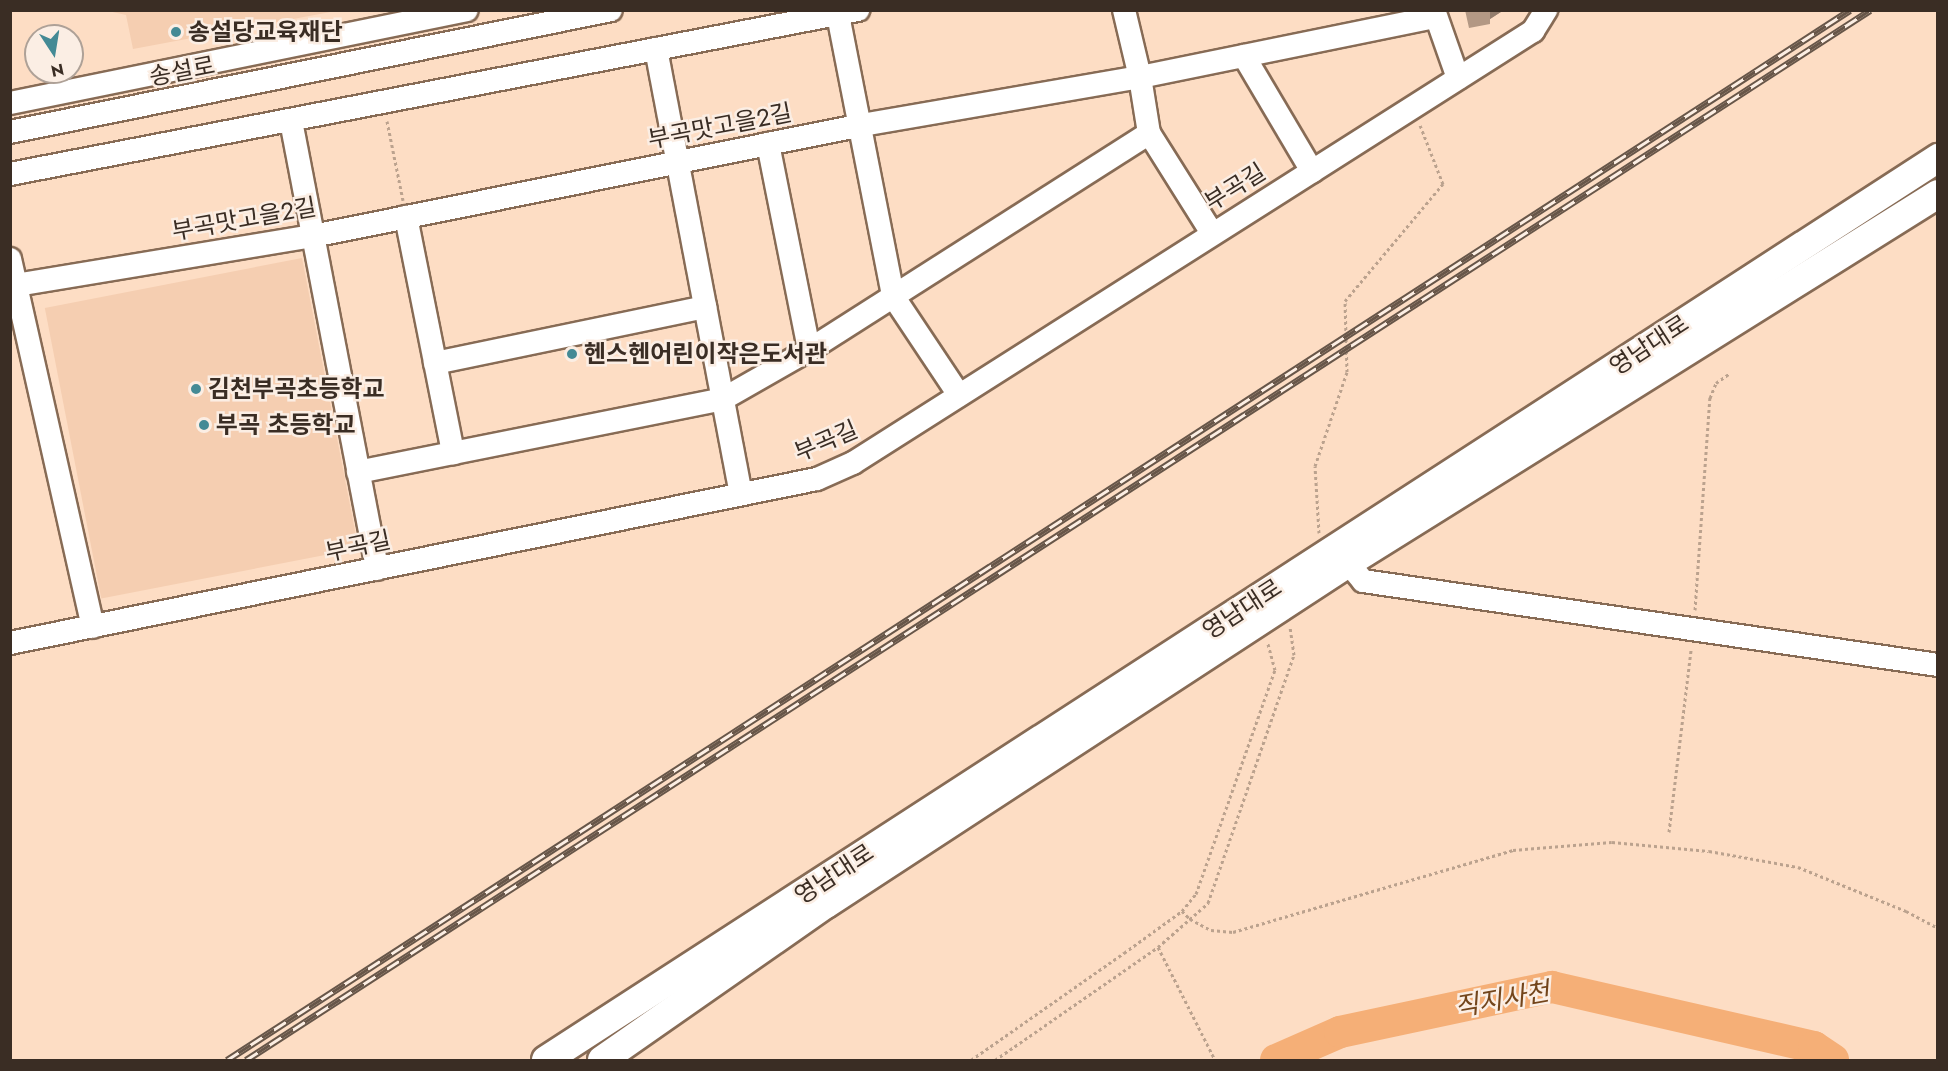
<!DOCTYPE html>
<meta charset="utf-8">
<style>
body{margin:0}
#map{position:relative;width:1948px;height:1071px;overflow:hidden;background:#fdddc4;font-family:Jost,"Noto Sans KR",sans-serif}
div>[style]{position:absolute}
.built>*{inset:0;background:#f5ceb1;transform-origin:0 0}
.river>*{height:32px;margin:-16px;padding:0 16px;transform-origin:16px;border-radius:16px;background:#f5af77}
.path>*{height:3px;margin-top:-1.5px;transform-origin:0;background:repeating-linear-gradient(90deg,#bba28e 0 3px,transparent 0 6px)}
.roads{filter:drop-shadow(2px 0 #876b55) drop-shadow(-2px 0 #876b55) drop-shadow(0 2px #876b55) drop-shadow(0 -2px #876b55)}
.minor>*{height:22px;margin:-11px;padding:0 11px;transform-origin:11px;border-radius:11px;background:#fff}
.major>*{height:28px;margin:-14px;padding:0 14px;transform-origin:14px;border-radius:14px;background:#fff}
.rail>*{height:7px;margin-top:-3.5px;transform-origin:0;background:repeating-linear-gradient(90deg,#fbeee4 0 14px,#675649 0 28px);box-sizing:border-box;border-block:2px solid #675649}
.wall>*{inset:0;background:#b39884}
.shaded-wall>*{inset:0;background:#927c6c}
.dots>*{width:16px;height:16px;translate:-50% -50%;box-sizing:border-box;border:3px solid #fbeee4;border-radius:50%}
span{translate:-50% -50%;white-space:nowrap;text-align:center;line-height:1.15;-webkit-text-stroke:5px #fbeee4;paint-order:stroke}
.poi-label{font-size:24px;color:#3a2d24;font-weight:700}
.left{translate:0 -50%;text-align:left}
.street-label{font-size:24px;color:#3a2d24}
.water-label{font-size:26px;color:#73451b;font-style:italic}
.frame{position:absolute;inset:0;border:12px solid #3a2d24;pointer-events:none}
.north{position:absolute;left:24px;top:24px;width:60px;height:60px;box-sizing:border-box;background:#fbeee4;border:2px solid #aea197;border-radius:50%;rotate:168deg;font-size:16px;font-weight:700;line-height:24px;text-align:center;color:#3a2d24}
.north::after{content:'';display:block;margin:auto;width:21px;height:27px;background:#448a95;clip-path:polygon(50% 0,100% 100%,50% 72%,0 100%)}
</style>
<div id="map">
<div class="built">
<div style="clip-path:polygon(108px 11px,336px 11px,133px 49px,126px 15px)"></div>
<div style="left:302px;top:258px;width:296px;height:262px;rotate:79deg"></div>
</div>
<div class="river">
<div style="left:1276px;top:1060px;width:70px;rotate:-23.6deg"></div>
<div style="left:1340px;top:1032px;width:217px;rotate:-12deg"></div>
<div style="left:1552px;top:987px;width:269px;rotate:12.9deg"></div>
<div style="left:1814px;top:1047px;width:23px;rotate:34deg"></div>
</div>
<div class="path">
<div style="left:387px;top:121px;width:81px;rotate:78.6deg"></div>
<div style="left:1319px;top:533px;width:67px;rotate:-93.4deg"></div>
<div style="left:1315px;top:466px;width:99px;rotate:-71.2deg"></div>
<div style="left:1347px;top:372px;width:71px;rotate:-91.6deg"></div>
<div style="left:1345px;top:301px;width:153px;rotate:-50.1deg"></div>
<div style="left:1443px;top:184px;width:63px;rotate:-111.3deg"></div>
<div style="left:1695px;top:610px;width:213px;rotate:-86deg"></div>
<div style="left:1710px;top:398px;width:16px;rotate:-68deg"></div>
<div style="left:1716px;top:383px;width:16px;rotate:-35deg"></div>
<div style="left:1669px;top:832px;width:184px;rotate:-83.1deg"></div>
<div style="left:1182px;top:911px;width:11px;rotate:45deg"></div>
<div style="left:1190px;top:919px;width:24px;rotate:28deg"></div>
<div style="left:1211px;top:930px;width:22px;rotate:5deg"></div>
<div style="left:1233px;top:932px;width:292px;rotate:-16.3deg"></div>
<div style="left:1513px;top:850px;width:99px;rotate:-4.6deg"></div>
<div style="left:1612px;top:842px;width:97px;rotate:5.3deg"></div>
<div style="left:1709px;top:851px;width:90px;rotate:10.2deg"></div>
<div style="left:1798px;top:867px;width:117px;rotate:22.2deg"></div>
<div style="left:1906px;top:911px;width:36px;rotate:28deg"></div>
<div style="left:1158px;top:947px;width:127px;rotate:63.2deg"></div>
<div style="left:971px;top:1060px;width:187px;rotate:-35deg"></div>
<div style="left:1124px;top:953px;width:72px;rotate:-35.9deg"></div>
<div style="left:1182px;top:911px;width:22px;rotate:-51deg"></div>
<div style="left:1196px;top:894px;width:238px;rotate:-70.6deg"></div>
<div style="left:1275px;top:670px;width:28px;rotate:-105deg"></div>
<div style="left:995px;top:1060px;width:198px;rotate:-34.7deg"></div>
<div style="left:1158px;top:947px;width:67px;rotate:-41.3deg"></div>
<div style="left:1208px;top:903px;width:262px;rotate:-70.9deg"></div>
<div style="left:1294px;top:655px;width:29px;rotate:-98deg"></div>
</div>
<div class="roads">
<div class="minor">
<div style="left:1124px;top:10px;width:69px;rotate:76.6deg"></div>
<div style="left:1140px;top:77px;width:57px;rotate:80.9deg"></div>
<div style="left:1149px;top:133px;width:118px;rotate:57.8deg"></div>
<div style="left:1434px;top:10px;width:72px;rotate:70.6deg"></div>
<div style="left:838px;top:15px;width:286px;rotate:78.9deg"></div>
<div style="left:893px;top:296px;width:119px;rotate:56.3deg"></div>
<div style="left:656px;top:49px;width:453px;rotate:79.2deg"></div>
<div style="left:1244px;top:56px;width:134px;rotate:59.4deg"></div>
<div style="left:10px;top:103px;width:466px;rotate:-11.5deg"></div>
<div style="left:291px;top:121px;width:456px;rotate:79.1deg"></div>
<div style="left:10px;top:132px;width:613px;rotate:-11.47deg"></div>
<div style="left:768px;top:144px;width:210px;rotate:78.7deg"></div>
<div style="left:10px;top:174px;width:864px;rotate:-10.95deg"></div>
<div style="left:406px;top:217px;width:241px;rotate:78.7deg"></div>
<div style="left:10px;top:259px;width:377px;rotate:77.3deg"></div>
<div style="left:10px;top:286px;width:307px;rotate:-9.4deg"></div>
<div style="left:313px;top:236px;width:560px;rotate:-11.43deg"></div>
<div style="left:862px;top:125px;width:282px;rotate:-9.8deg"></div>
<div style="left:1140px;top:77px;width:301px;rotate:-11.5deg"></div>
<div style="left:435px;top:363px;width:276px;rotate:-11.7deg"></div>
<div style="left:358px;top:472px;width:372px;rotate:-11.3deg"></div>
<div style="left:723px;top:399px;width:99px;rotate:-29.7deg"></div>
<div style="left:809px;top:350px;width:403px;rotate:-32.5deg"></div>
<div style="left:1348px;top:563px;width:23px;rotate:50deg"></div>
<div style="left:1363px;top:581px;width:581px;rotate:8.31deg"></div>
<div style="left:10px;top:643px;width:823px;rotate:-11.49deg"></div>
<div style="left:817px;top:479px;width:39px;rotate:-24deg"></div>
<div style="left:853px;top:463px;width:806px;rotate:-32.43deg"></div>
<div style="left:1533px;top:31px;width:25px;rotate:-58deg"></div>
</div>
<div class="major">
<div style="left:546px;top:1060px;width:1659px;rotate:-32.94deg"></div>
<div style="left:602px;top:1060px;width:273px;rotate:-34.9deg"></div>
<div style="left:826px;top:904px;width:624px;rotate:-33.15deg"></div>
<div style="left:1348px;top:563px;width:696px;rotate:-32.02deg"></div>
</div>
</div>
<div class="rail">
<div style="left:227px;top:1060px;width:1933px;rotate:-32.9deg"></div>
<div style="left:246px;top:1060px;width:1934px;rotate:-32.88deg"></div>
</div>
<div class="wall">
<div style="clip-path:polygon(1465px 10px,1504px 10px,1490px 19px,1490px 24px,1469px 28px)"></div>
</div>
<div class="shaded-wall">
<div style="clip-path:polygon(1490px 10px,1504px 10px,1490px 19px)"></div>
</div>
<div class="dots">
<div style="left:176px;top:32px;background:#448a95"></div>
<div style="left:572px;top:354px;background:#448a95"></div>
<div style="left:196px;top:389px;background:#448a95"></div>
<div style="left:204px;top:425px;background:#448a95"></div>
</div>
<div class="poi-label">
<span class="left" style="left:188px;top:32px">송설당교육재단</span>
<span class="left" style="left:584px;top:354px">헨스헨어린이작은도서관</span>
<span class="left" style="left:208px;top:389px">김천부곡초등학교</span>
<span class="left" style="left:216px;top:425px">부곡 초등학교</span>
</div>
<div class="street-label">
<span style="left:182px;top:71px;rotate:-11deg">송설로</span>
<span style="left:720px;top:126px;rotate:-11deg">부곡맛고을2길</span>
<span style="left:1235px;top:187px;rotate:-32deg">부곡길</span>
<span style="left:244px;top:219px;rotate:-10deg">부곡맛고을2길</span>
<span style="left:1649px;top:345px;rotate:-33deg">영남대로</span>
<span style="left:826px;top:441px;rotate:-23deg">부곡길</span>
<span style="left:358px;top:546px;rotate:-12deg">부곡길</span>
<span style="left:1242px;top:609px;rotate:-33deg">영남대로</span>
<span style="left:834px;top:874px;rotate:-33deg">영남대로</span>
</div>
<div class="water-label">
<span style="left:1502px;top:1000px;rotate:-10deg">직지사천</span>
</div>
<div class="frame"></div>
<div class="north">N</div>
</div>
